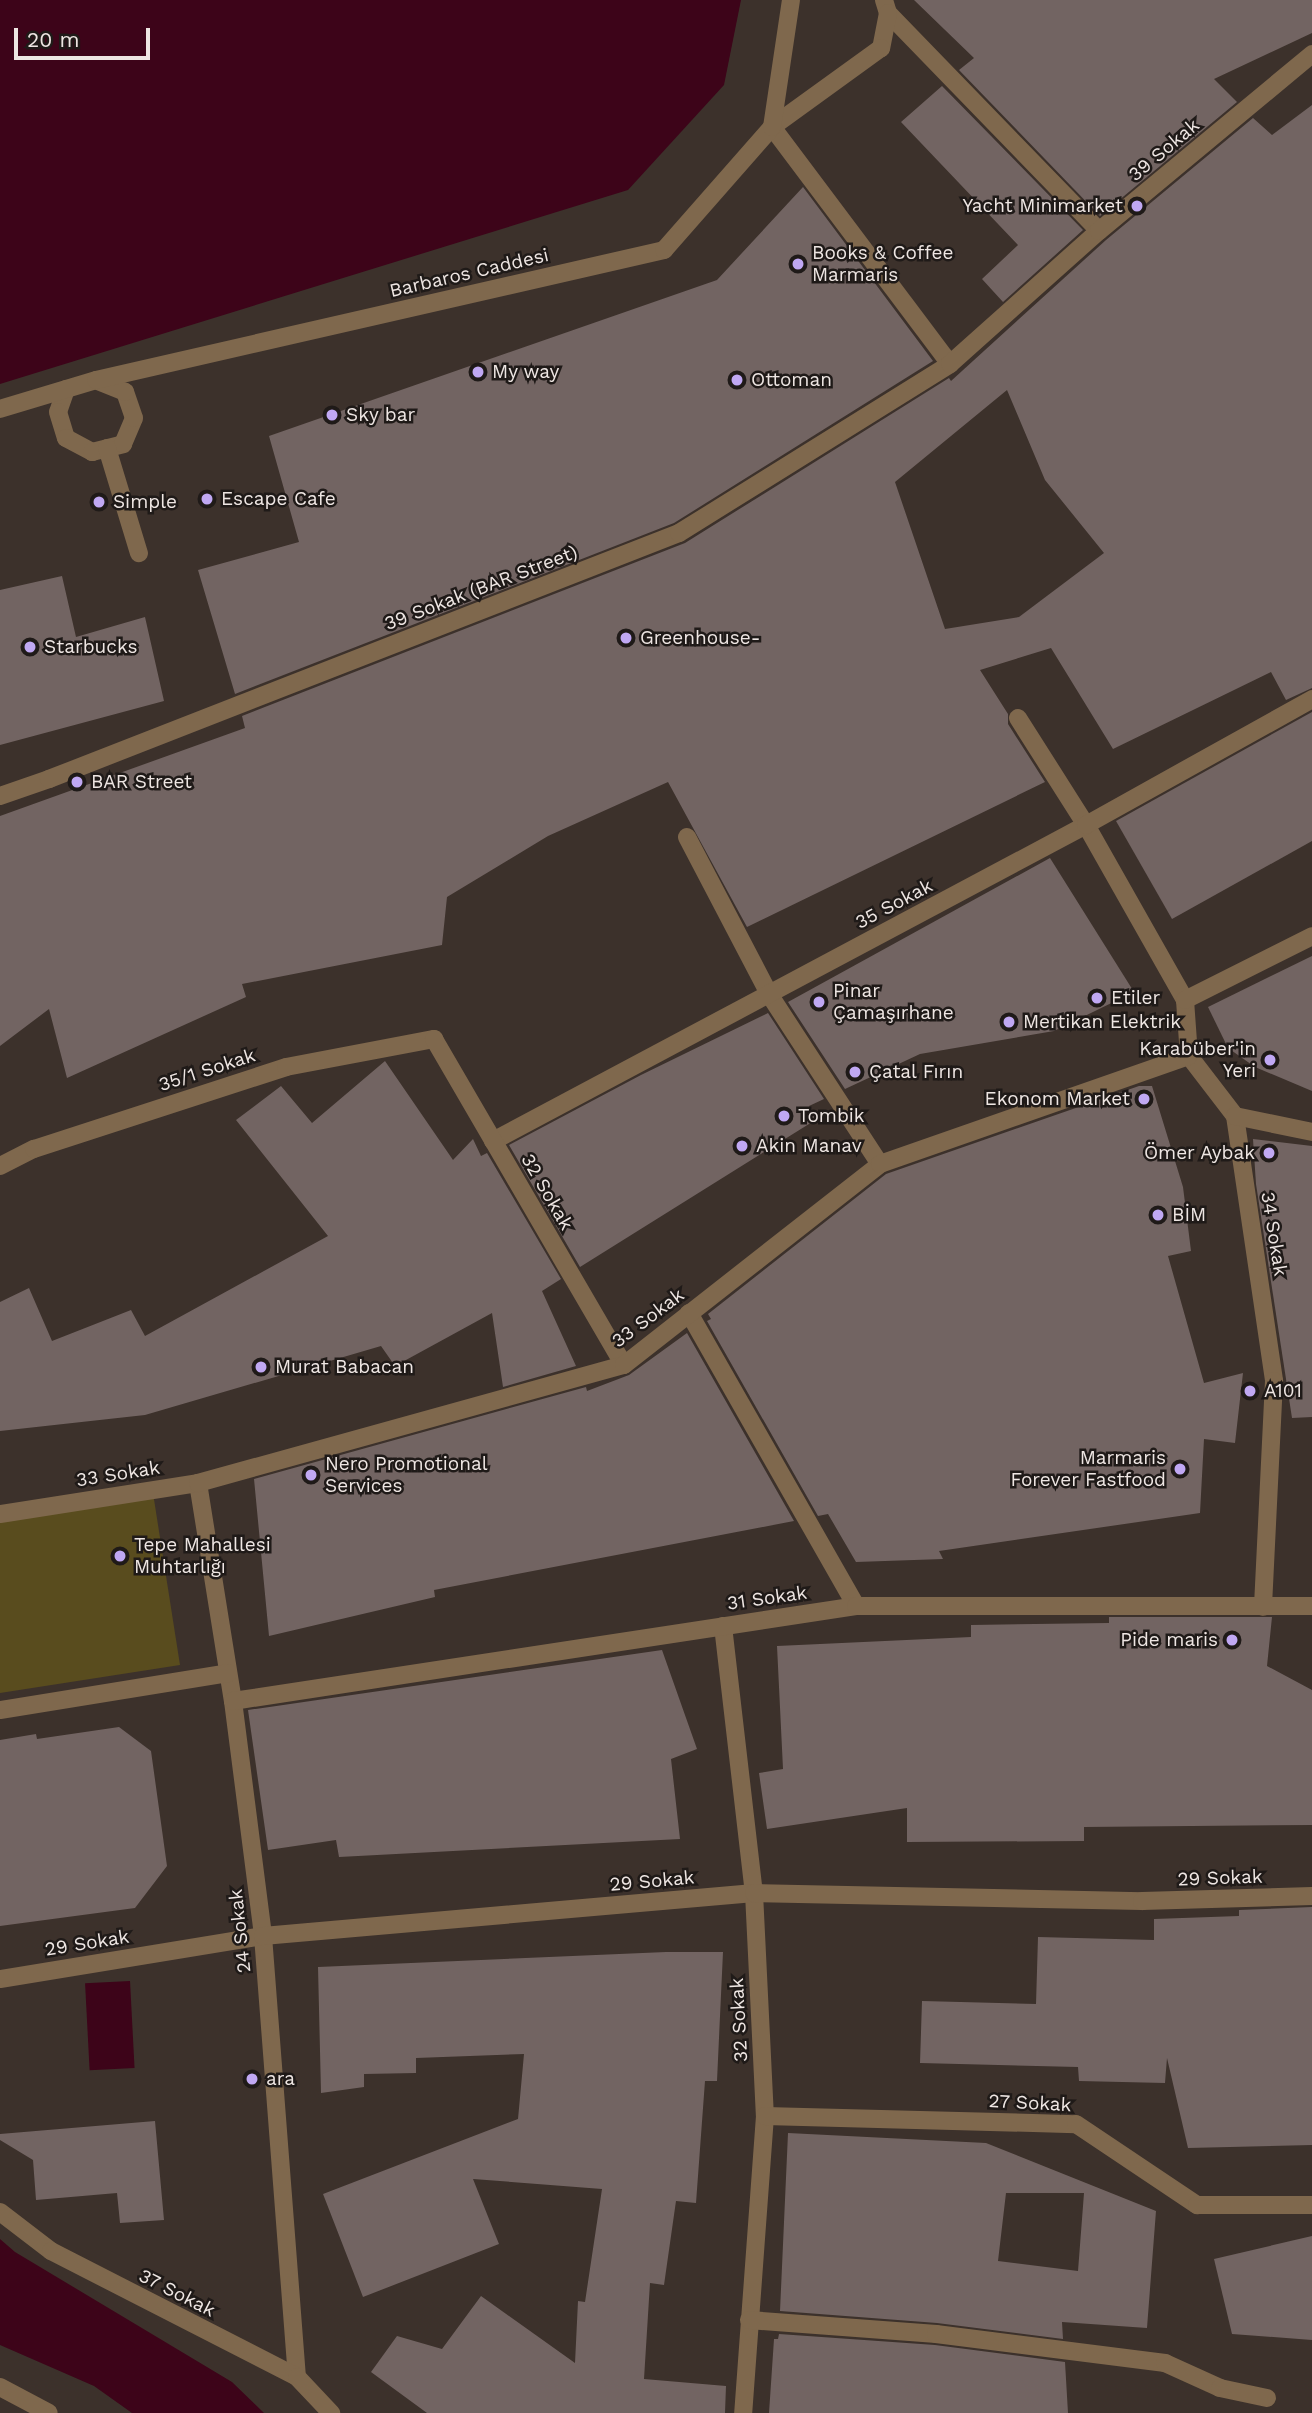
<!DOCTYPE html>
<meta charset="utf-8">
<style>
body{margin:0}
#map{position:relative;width:1312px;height:2413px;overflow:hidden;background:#3c312b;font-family:"Work Sans",sans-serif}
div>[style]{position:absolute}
.green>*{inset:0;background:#594c1e}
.water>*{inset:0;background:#3d0419;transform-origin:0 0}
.building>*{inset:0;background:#726462}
.minor>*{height:18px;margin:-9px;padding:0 9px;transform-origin:9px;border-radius:9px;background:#7f684d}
.dots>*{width:19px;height:19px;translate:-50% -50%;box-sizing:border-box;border:4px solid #1f1a18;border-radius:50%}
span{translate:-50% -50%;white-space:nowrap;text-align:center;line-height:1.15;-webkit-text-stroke:5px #1f1a18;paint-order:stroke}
.street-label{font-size:19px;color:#eee6e3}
.poi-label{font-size:19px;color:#eee6e3}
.right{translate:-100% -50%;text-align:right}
.left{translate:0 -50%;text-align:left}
.scale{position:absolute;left:14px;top:28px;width:136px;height:32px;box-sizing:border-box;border:4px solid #eee6e3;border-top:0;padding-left:9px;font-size:21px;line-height:24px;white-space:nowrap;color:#eee6e3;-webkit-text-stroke:5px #1f1a18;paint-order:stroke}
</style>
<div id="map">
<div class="green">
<div style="clip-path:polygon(153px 1493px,180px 1665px,0 1693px,0 1517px)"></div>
</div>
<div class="water">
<div style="clip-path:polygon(0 0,741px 0,724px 85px,628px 190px,0 384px)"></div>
<div style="left:130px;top:1981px;width:87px;height:45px;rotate:87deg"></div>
<div style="clip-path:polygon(0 2239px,15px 2252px,232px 2382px,264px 2413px,132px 2413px,94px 2386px,0 2345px)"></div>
</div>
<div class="building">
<div style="clip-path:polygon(914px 0,1312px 0,1312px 33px,1214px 79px,1237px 102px,1100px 216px,959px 70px,974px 58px)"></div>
<div style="clip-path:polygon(942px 86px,1083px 230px,1003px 302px,982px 279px,1018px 245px,901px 122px)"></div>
<div style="clip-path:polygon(evenodd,1312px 105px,1312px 688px,1286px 700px,1271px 672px,1113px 749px,1051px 648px,980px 670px,1008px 714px,1008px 724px,1045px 782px,747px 927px,668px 782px,548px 836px,447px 897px,442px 945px,242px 984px,246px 997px,67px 1078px,49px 1009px,0 1046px,0 816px,245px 728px,242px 716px,685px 543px,949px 378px,951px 381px,1106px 240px,1253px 118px,1272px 135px,1312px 105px,1007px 390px,1045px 480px,1104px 553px,1019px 617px,945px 629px,895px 482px,1007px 390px)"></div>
<div style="clip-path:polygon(803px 187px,933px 361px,674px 523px,235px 694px,198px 570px,299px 542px,269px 436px,717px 280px)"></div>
<div style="clip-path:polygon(62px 576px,76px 637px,145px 617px,164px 701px,0 745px,0 590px)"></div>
<div style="clip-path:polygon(1312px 712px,1312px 841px,1172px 919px,1116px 821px)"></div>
<div style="clip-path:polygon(1050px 858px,1134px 992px,1054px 1031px,920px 1054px,845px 1089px,788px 1002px)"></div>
<div style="clip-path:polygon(1312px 956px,1312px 1091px,1255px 1067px,1228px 1048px,1208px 1007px)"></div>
<div style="clip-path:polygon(768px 1013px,824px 1099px,809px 1106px,817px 1119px,580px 1267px,509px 1145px,641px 1075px)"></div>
<div style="clip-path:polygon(385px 1061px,453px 1160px,473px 1139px,481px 1156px,487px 1153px,561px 1279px,542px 1291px,576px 1366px,503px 1387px,492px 1313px,395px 1366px,381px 1346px,145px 1415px,0 1431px,0 1302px,29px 1288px,52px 1341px,131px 1310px,145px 1336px,328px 1236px,236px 1120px,281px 1086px,312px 1123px)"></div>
<div style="clip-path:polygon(1139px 1086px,1152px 1086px,1183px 1187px,1191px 1251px,1168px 1256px,1204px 1383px,1243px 1373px,1235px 1443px,1204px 1439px,1200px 1513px,939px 1551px,943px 1559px,856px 1562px,828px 1514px,818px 1516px,707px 1321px,711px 1319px,708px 1314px,886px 1174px)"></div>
<div style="clip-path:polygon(1253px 1139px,1312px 1146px,1312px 1417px,1292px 1418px,1256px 1184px)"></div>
<div style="clip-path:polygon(687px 1333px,794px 1521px,434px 1590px,435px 1597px,269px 1636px,254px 1479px,586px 1387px,587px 1391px,629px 1375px)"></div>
<div style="clip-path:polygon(1109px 1617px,1272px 1617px,1267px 1666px,1312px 1690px,1312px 1825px,1084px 1827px,1084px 1841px,907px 1842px,907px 1808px,767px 1829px,759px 1773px,783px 1769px,777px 1646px,971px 1637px,971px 1625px,1109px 1623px)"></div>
<div style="clip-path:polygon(662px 1650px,697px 1749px,671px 1759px,680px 1839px,339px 1857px,336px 1840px,268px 1850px,248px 1710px)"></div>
<div style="clip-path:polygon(119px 1727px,151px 1751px,167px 1866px,135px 1908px,0 1926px,0 1740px,36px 1734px,37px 1739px)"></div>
<div style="clip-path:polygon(1312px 1907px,1312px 2145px,1188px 2148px,1167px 2058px,1165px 2083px,1079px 2081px,1078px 2067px,920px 2063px,922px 2001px,1036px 2004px,1038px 1937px,1154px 1940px,1154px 1919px,1239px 1916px,1239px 1910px)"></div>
<div style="clip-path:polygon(666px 1952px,723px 1952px,717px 2081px,705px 2081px,696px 2203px,676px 2201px,664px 2285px,650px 2283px,644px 2379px,726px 2386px,725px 2413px,427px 2413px,371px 2372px,397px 2336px,442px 2349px,481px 2296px,575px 2363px,578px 2301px,585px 2302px,602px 2189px,473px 2179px,499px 2244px,363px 2297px,323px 2194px,518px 2119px,524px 2054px,416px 2058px,416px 2073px,364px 2074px,364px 2087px,321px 2093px,318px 1967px)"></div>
<div style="clip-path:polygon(155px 2121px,164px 2220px,120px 2223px,117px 2193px,36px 2200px,33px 2160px,0 2140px,0 2134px)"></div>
<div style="clip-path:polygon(evenodd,788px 2133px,986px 2143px,1156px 2211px,1147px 2328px,1062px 2322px,1063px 2339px,937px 2323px,780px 2311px,788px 2133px,1006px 2193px,1084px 2193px,1078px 2271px,998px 2261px,1006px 2193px)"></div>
<div style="clip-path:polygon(1312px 2236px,1312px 2340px,1232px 2334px,1214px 2259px)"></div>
<div style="clip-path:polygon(779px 2334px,935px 2345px,1065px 2362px,1068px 2413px,769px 2413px,774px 2339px,778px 2339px)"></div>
</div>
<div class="minor">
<div style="left:884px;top:0;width:14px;rotate:73deg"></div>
<div style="left:888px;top:13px;width:303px;rotate:45.9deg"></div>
<div style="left:888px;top:13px;width:36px;rotate:101deg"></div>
<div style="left:881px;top:48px;width:135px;rotate:144.1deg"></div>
<div style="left:772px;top:127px;width:296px;rotate:53.1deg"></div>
<div style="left:66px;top:389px;width:24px;rotate:109deg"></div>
<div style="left:58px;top:412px;width:27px;rotate:73deg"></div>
<div style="left:66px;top:438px;width:30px;rotate:28deg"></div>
<div style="left:92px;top:452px;width:32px;rotate:-14deg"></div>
<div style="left:123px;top:444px;width:28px;rotate:-67deg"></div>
<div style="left:134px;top:418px;width:28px;rotate:-109deg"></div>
<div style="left:125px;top:392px;width:31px;rotate:-158deg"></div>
<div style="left:0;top:409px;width:100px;rotate:-16.8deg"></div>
<div style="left:96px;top:380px;width:583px;rotate:-12.89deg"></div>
<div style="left:664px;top:250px;width:164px;rotate:-48.7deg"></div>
<div style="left:772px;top:127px;width:128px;rotate:-81.5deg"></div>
<div style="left:107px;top:448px;width:110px;rotate:73.1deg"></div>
<div style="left:1018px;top:718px;width:127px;rotate:57.6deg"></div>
<div style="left:1086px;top:825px;width:201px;rotate:60.5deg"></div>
<div style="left:1185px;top:1000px;width:56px;rotate:85.9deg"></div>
<div style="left:1189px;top:1056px;width:76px;rotate:52.5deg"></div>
<div style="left:1235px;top:1116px;width:268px;rotate:81.6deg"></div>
<div style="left:1274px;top:1381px;width:226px;rotate:92.8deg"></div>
<div style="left:0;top:796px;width:52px;rotate:-19.1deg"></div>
<div style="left:49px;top:779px;width:676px;rotate:-21.33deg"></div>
<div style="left:679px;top:533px;width:319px;rotate:-31.9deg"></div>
<div style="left:950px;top:364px;width:200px;rotate:-41.8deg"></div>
<div style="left:1099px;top:231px;width:277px;rotate:-39.7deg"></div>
<div style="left:687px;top:837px;width:177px;rotate:62.4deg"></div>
<div style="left:769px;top:994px;width:203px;rotate:56.9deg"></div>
<div style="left:1185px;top:1000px;width:142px;rotate:-26.7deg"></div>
<div style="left:1235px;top:1116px;width:79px;rotate:11.7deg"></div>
<div style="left:493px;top:1141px;width:672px;rotate:-28.05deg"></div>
<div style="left:1086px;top:825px;width:259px;rotate:-29.1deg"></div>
<div style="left:0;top:1166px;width:38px;rotate:-27deg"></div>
<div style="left:34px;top:1149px;width:265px;rotate:-18deg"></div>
<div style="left:286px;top:1067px;width:151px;rotate:-10.7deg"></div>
<div style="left:434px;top:1039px;width:377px;rotate:59.8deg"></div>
<div style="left:689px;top:1313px;width:337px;rotate:60.3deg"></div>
<div style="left:198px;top:1483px;width:221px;rotate:80.9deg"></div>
<div style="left:233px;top:1701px;width:237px;rotate:82.7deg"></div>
<div style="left:263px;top:1936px;width:442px;rotate:85.6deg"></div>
<div style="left:0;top:1514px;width:200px;rotate:-8.9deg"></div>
<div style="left:198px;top:1483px;width:442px;rotate:-15.5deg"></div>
<div style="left:624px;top:1365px;width:325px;rotate:-38.1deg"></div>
<div style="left:880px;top:1164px;width:327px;rotate:-19.3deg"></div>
<div style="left:723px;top:1626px;width:269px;rotate:83.4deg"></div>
<div style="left:754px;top:1893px;width:223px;rotate:87.2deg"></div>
<div style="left:765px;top:2116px;width:298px;rotate:94.2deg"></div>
<div style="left:233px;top:1701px;width:630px;rotate:-8.67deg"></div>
<div style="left:856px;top:1606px;width:456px"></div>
<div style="left:0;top:1710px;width:231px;rotate:-9.2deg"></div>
<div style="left:0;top:1979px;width:266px;rotate:-9.3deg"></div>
<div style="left:263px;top:1936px;width:493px;rotate:-5deg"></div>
<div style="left:754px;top:1893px;width:388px;rotate:1.2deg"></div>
<div style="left:1142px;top:1901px;width:170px;rotate:-1.7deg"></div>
<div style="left:765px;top:2116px;width:311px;rotate:1.5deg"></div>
<div style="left:1076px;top:2124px;width:146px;rotate:33.8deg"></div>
<div style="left:1197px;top:2205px;width:115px"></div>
<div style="left:0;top:2212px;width:64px;rotate:37.4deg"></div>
<div style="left:51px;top:2251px;width:276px;rotate:27.1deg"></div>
<div style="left:297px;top:2377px;width:50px;rotate:46.6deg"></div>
<div style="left:749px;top:2320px;width:188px;rotate:4.3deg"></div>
<div style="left:936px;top:2334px;width:231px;rotate:7.2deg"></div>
<div style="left:1165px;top:2363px;width:60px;rotate:24.4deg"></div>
<div style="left:1220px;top:2388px;width:48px;rotate:12deg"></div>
<div style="left:0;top:2387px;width:55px;rotate:28deg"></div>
</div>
<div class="dots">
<div style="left:1137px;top:206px;background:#c0a8f3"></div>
<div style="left:798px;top:264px;background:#c0a8f3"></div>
<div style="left:478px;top:372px;background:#c0a8f3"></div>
<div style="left:737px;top:380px;background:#c0a8f3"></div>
<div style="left:332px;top:415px;background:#c0a8f3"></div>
<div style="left:207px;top:499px;background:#c0a8f3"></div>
<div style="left:99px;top:502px;background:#c0a8f3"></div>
<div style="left:626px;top:638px;background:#c0a8f3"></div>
<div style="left:30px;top:647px;background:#c0a8f3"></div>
<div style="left:77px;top:782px;background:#c0a8f3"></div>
<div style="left:1097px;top:998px;background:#c0a8f3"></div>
<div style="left:819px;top:1002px;background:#c0a8f3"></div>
<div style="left:1009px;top:1022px;background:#c0a8f3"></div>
<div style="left:1270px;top:1060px;background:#c0a8f3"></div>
<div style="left:855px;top:1072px;background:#c0a8f3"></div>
<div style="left:1144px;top:1099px;background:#c0a8f3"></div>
<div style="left:784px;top:1116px;background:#c0a8f3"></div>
<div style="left:742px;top:1146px;background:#c0a8f3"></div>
<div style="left:1269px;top:1153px;background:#c0a8f3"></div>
<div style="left:1158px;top:1215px;background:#c0a8f3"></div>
<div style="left:261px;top:1367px;background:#c0a8f3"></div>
<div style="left:1250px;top:1391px;background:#c0a8f3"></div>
<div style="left:1180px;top:1469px;background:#c0a8f3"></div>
<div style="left:311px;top:1475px;background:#c0a8f3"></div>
<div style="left:120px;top:1556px;background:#c0a8f3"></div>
<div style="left:1232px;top:1640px;background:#c0a8f3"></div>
<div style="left:252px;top:2079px;background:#c0a8f3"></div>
</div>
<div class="street-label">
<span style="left:1164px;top:150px;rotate:-40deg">39 Sokak</span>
<span style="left:469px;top:273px;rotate:-13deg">Barbaros Caddesi</span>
<span style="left:481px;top:588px;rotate:-21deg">39 Sokak (BAR Street)</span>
<span style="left:894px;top:904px;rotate:-28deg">35 Sokak</span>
<span style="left:207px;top:1070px;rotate:-18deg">35/1 Sokak</span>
<span style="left:547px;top:1192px;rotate:60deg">32 Sokak</span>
<span style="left:1274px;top:1234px;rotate:81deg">34 Sokak</span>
<span style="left:648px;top:1318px;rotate:-37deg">33 Sokak</span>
<span style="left:118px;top:1474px;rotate:-9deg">33 Sokak</span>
<span style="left:767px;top:1598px;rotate:-8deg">31 Sokak</span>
<span style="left:1220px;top:1878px;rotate:-2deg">29 Sokak</span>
<span style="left:652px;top:1881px;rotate:-5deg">29 Sokak</span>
<span style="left:240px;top:1931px;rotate:-96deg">24 Sokak</span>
<span style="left:87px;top:1943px;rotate:-9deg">29 Sokak</span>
<span style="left:739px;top:2020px;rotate:-93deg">32 Sokak</span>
<span style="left:1030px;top:2103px;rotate:3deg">27 Sokak</span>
<span style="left:177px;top:2293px;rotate:27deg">37 Sokak</span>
</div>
<div class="poi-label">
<span class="right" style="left:1123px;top:206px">Yacht Minimarket</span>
<span class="left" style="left:812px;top:264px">Books &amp; Coffee<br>Marmaris</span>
<span class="left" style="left:492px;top:372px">My way</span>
<span class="left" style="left:751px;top:380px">Ottoman</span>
<span class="left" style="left:346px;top:415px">Sky bar</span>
<span class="left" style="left:221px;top:499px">Escape Cafe</span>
<span class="left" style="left:113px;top:502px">Simple</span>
<span class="left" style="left:640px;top:638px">Greenhouse-</span>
<span class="left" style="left:44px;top:647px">Starbucks</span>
<span class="left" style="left:91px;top:782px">BAR Street</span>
<span class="left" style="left:833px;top:1002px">Pinar<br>Çamaşırhane</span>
<span class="left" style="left:1111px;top:998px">Etiler</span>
<span class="left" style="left:1023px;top:1022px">Mertikan Elektrik</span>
<span class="right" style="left:1256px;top:1060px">Karabüber'in<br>Yeri</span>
<span class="left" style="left:869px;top:1072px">Çatal Fırın</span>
<span class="right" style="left:1130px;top:1099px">Ekonom Market</span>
<span class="left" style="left:798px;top:1116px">Tombik</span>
<span class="left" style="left:756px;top:1146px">Akin Manav</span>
<span class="right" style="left:1255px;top:1153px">Ömer Aybak</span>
<span class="left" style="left:1172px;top:1215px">BİM</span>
<span class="left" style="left:275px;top:1367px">Murat Babacan</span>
<span class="left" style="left:1264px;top:1391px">A101</span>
<span class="right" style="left:1166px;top:1469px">Marmaris<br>Forever Fastfood</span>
<span class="left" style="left:325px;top:1475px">Nero Promotional<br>Services</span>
<span class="left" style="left:134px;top:1556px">Tepe Mahallesi<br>Muhtarlığı</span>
<span class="right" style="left:1218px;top:1640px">Pide maris</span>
<span class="left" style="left:266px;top:2079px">ara</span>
</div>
<div class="scale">20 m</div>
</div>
